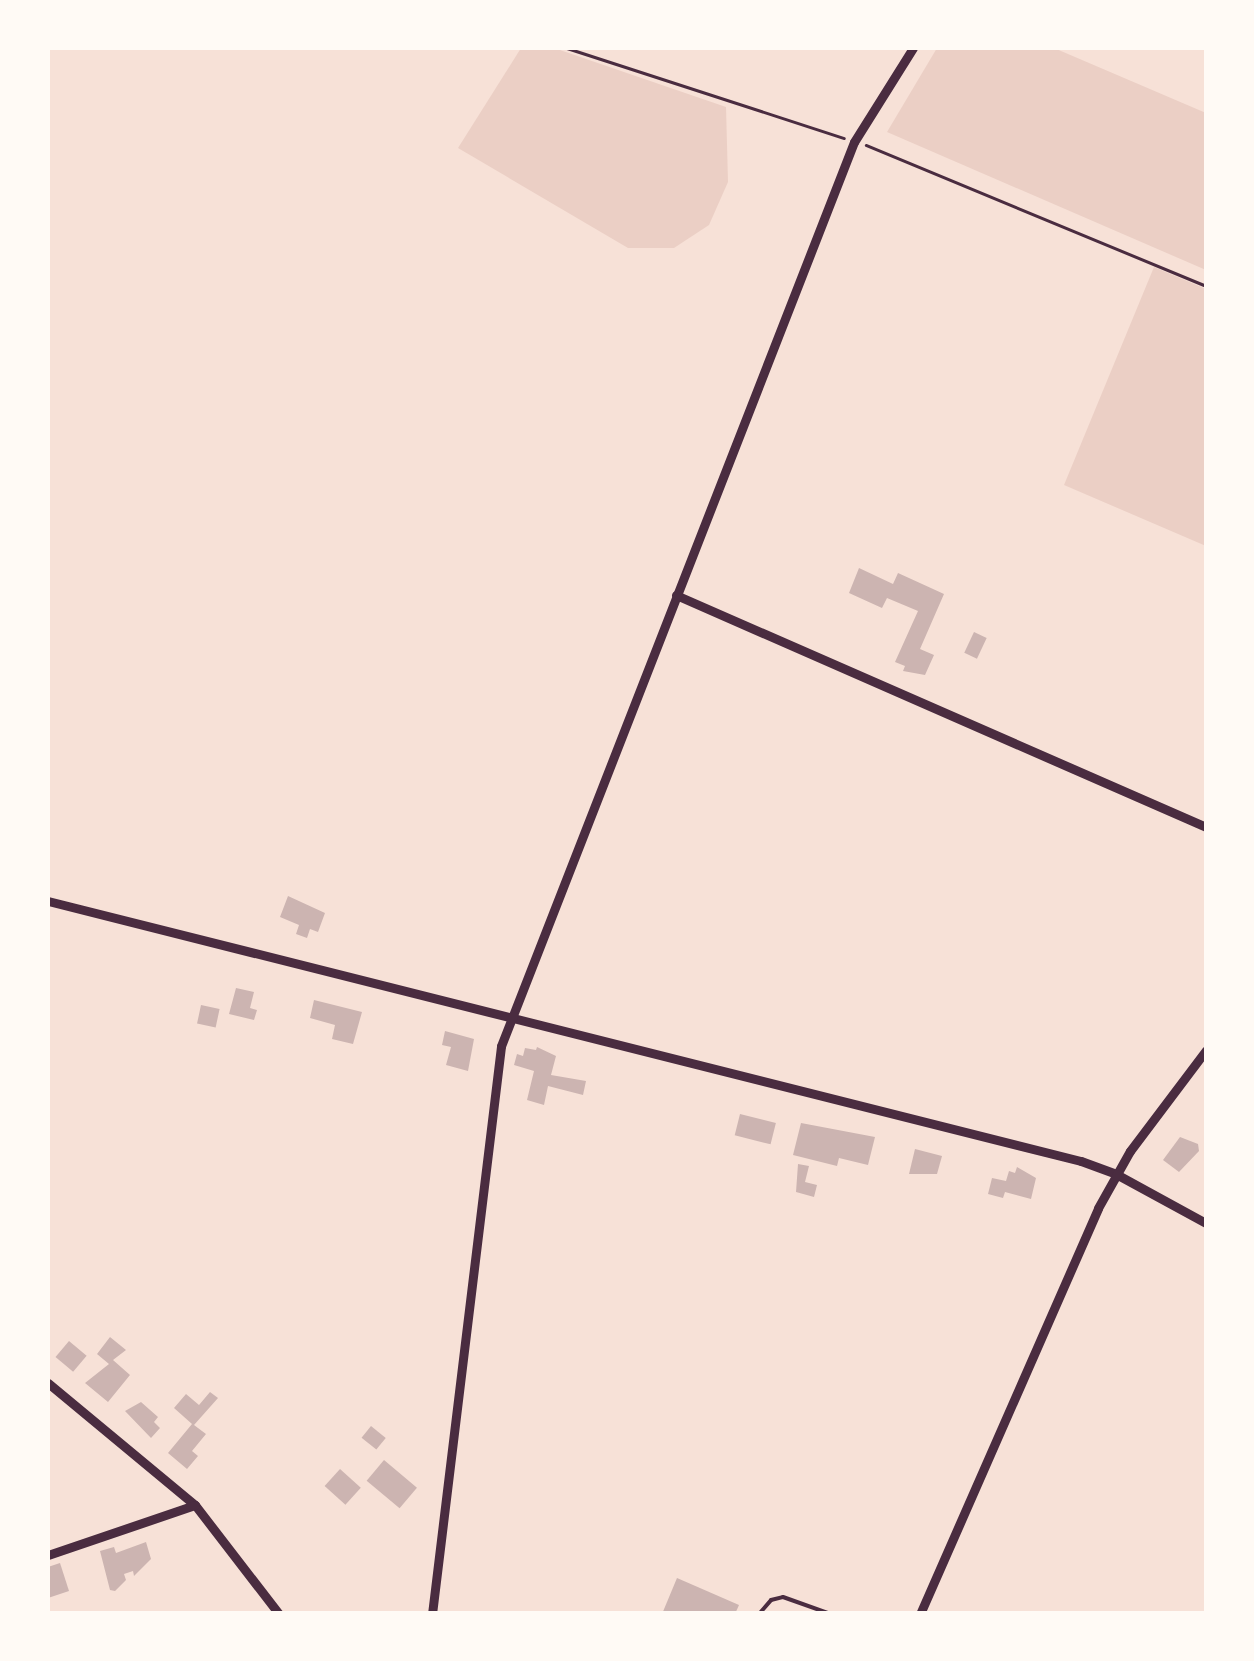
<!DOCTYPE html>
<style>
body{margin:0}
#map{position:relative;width:1254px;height:1661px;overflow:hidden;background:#f7e1d7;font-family:"Sofia Sans Condensed",sans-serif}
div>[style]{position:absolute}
.green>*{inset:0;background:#ebcfc5}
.building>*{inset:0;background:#ccb4b1;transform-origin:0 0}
.path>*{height:2.5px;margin:-1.25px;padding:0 1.25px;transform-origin:1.25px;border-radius:1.25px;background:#4a2c40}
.service>*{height:4px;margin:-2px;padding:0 2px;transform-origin:2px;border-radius:2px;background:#4a2c40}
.minor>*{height:9px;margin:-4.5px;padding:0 4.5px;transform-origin:4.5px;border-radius:4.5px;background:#4a2c40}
span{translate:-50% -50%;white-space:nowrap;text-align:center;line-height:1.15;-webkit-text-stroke:9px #fffaf5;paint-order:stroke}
.frame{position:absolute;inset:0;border:50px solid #fffaf5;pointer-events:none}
</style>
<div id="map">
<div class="green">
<div style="clip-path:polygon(521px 48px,554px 48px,726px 107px,728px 182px,709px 225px,674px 248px,628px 248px,458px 148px)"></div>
<div style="clip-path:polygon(937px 48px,1054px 48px,1206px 113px,1206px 270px,887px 132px)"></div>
<div style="clip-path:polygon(1154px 267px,1206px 289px,1206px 546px,1064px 485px)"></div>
</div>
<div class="building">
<div style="clip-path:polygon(859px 568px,893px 584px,898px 573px,944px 594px,920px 649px,934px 655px,925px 675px,903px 671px,905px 666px,895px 662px,918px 611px,887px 598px,882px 608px,849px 593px)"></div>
<div style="left:974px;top:632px;width:14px;height:23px;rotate:25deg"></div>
<div style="clip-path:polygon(288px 896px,325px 913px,318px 932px,310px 929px,307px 938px,296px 934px,299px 925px,280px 917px)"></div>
<div style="clip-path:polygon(236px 988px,254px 992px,250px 1008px,257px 1010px,254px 1020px,229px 1014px)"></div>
<div style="clip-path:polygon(314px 1000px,362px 1012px,353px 1044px,332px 1039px,335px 1025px,310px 1018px)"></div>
<div style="left:201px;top:1005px;width:19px;height:19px;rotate:12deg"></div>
<div style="clip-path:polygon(445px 1031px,474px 1039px,468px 1071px,446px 1065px,451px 1047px,442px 1045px)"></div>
<div style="clip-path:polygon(537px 1047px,556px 1056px,551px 1075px,586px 1081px,583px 1095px,548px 1086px,544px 1105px,527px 1100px,534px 1071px,514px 1065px,517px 1054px,523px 1056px,525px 1048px,536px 1050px)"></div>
<div style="left:740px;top:1114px;width:37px;height:22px;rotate:14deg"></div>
<div style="clip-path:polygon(801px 1123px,875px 1137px,868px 1165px,839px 1158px,837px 1166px,793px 1155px)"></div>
<div style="clip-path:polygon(1180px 1137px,1198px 1144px,1199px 1151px,1179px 1172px,1163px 1160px)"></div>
<div style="clip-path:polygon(915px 1149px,942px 1156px,937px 1174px,909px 1174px)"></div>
<div style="clip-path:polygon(798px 1164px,809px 1166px,805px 1182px,817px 1185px,814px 1197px,796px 1192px)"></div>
<div style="clip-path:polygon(1017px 1167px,1036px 1178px,1031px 1199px,1005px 1192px,1003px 1198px,988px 1194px,992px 1178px,1006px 1181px,1009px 1171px,1015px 1173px)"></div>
<div style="clip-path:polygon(110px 1337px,126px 1350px,113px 1360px,130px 1375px,108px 1402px,85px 1383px,109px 1364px,97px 1354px)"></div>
<div style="left:69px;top:1341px;width:23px;height:21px;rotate:40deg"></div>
<div style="clip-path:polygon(210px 1392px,218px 1398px,194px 1425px,206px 1434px,192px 1451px,198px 1456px,187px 1469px,168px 1453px,192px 1424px,174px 1408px,186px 1394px,199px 1405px)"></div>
<div style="clip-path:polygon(141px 1402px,158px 1417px,154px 1422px,160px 1428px,151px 1438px,125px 1411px)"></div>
<div style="left:371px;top:1426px;width:19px;height:15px;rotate:39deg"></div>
<div style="left:384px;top:1460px;width:43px;height:27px;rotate:40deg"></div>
<div style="left:340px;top:1469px;width:28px;height:23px;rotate:42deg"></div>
<div style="clip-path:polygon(146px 1542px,151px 1559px,134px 1576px,133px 1571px,124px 1574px,126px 1580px,115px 1591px,110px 1590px,100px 1551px,114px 1547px,116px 1553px)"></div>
<div style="clip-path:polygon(60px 1563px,69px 1591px,48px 1598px,48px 1567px)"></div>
<div style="clip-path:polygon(677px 1578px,739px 1605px,735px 1614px,662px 1614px)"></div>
</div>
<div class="path">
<div style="left:567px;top:48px;width:291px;rotate:18deg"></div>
<div style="left:866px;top:145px;width:368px;rotate:22.5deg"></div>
</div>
<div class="service">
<div style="left:759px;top:1614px;width:18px;rotate:-49deg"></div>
<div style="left:771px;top:1600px;width:12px;rotate:-14deg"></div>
<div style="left:783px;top:1597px;width:51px;rotate:19.5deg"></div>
</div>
<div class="minor">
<div style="left:676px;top:595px;width:579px;rotate:23.64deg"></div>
<div style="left:48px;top:901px;width:1065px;rotate:14.13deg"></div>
<div style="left:1081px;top:1161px;width:37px;rotate:20deg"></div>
<div style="left:1116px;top:1174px;width:102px;rotate:28.6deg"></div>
<div style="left:48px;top:1383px;width:191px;rotate:39.7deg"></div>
<div style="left:195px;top:1505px;width:138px;rotate:52.4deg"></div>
<div style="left:48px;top:1555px;width:155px;rotate:-18.8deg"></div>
<div style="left:432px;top:1614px;width:572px;rotate:-83.07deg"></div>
<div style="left:501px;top:1046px;width:970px;rotate:-68.67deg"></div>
<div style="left:854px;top:142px;width:111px;rotate:-57.9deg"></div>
<div style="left:920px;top:1614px;width:443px;rotate:-66.3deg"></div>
<div style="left:1098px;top:1208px;width:65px;rotate:-60.7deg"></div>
<div style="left:1130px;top:1151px;width:126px;rotate:-53deg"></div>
</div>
<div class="frame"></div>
</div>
